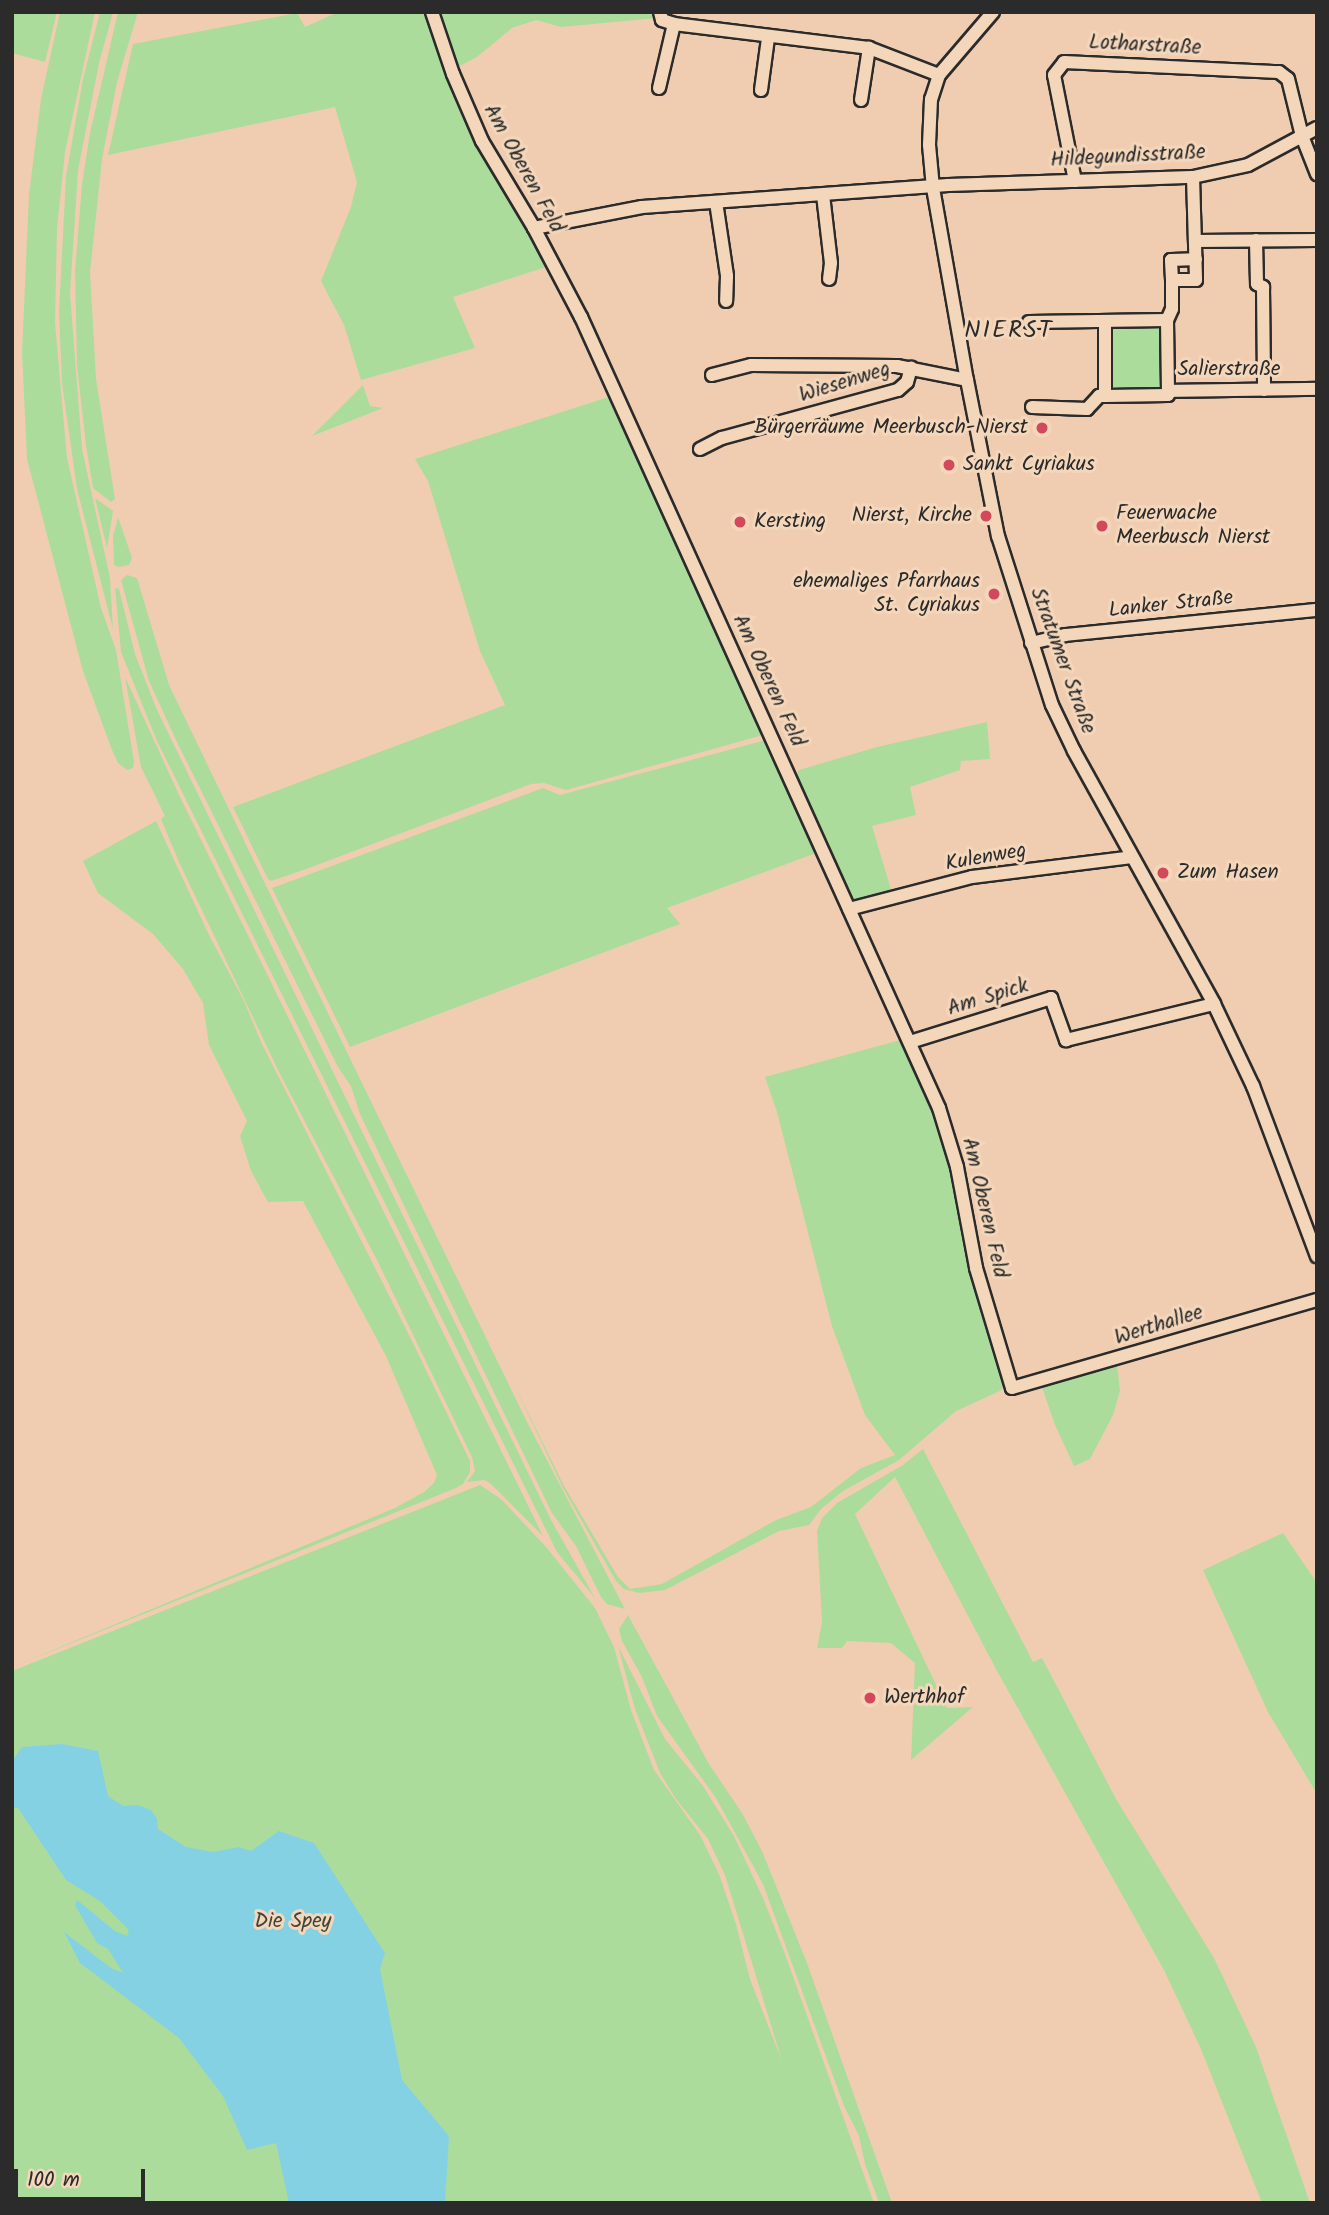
<!DOCTYPE html>
<meta charset="utf-8">
<style>
body{margin:0}
#map{position:relative;width:1329px;height:2215px;overflow:hidden;background:#f0cdb0;font-family:Kalam,sans-serif}
div>[style]{position:absolute}
.green>*{inset:0;background:#abdc9c;transform-origin:0 0}
.water>*{inset:0;background:#85d1e4}
.roads{filter:drop-shadow(2px 0 #2b2b2b) drop-shadow(-2px 0 #2b2b2b) drop-shadow(0 2px #2b2b2b) drop-shadow(0 -2px #2b2b2b)}
.minor>*{height:12px;margin:-6px;padding:0 6px;transform-origin:6px;border-radius:6px;background:#f4d7bb}
.dots>*{width:19px;height:19px;translate:-50% -50%;box-sizing:border-box;border:4px solid #f4d7bb;border-radius:50%}
span{translate:-50% -50%;white-space:nowrap;text-align:center;line-height:1.15;-webkit-text-stroke:6px #f4d7bb;paint-order:stroke}
.street-label{font-size:21px;color:#2b2b2b}
.poi-label{font-size:21px;color:#2b2b2b}
.right{translate:-100% -50%;text-align:right}
.left{translate:0 -50%;text-align:left}
.park-label{font-size:21px;color:#3e463c}
.quarter-label{font-size:24px;color:#2b2b2b;letter-spacing:2px}
.frame{position:absolute;inset:0;border:14px solid #2b2b2b;pointer-events:none}
.scale{position:absolute;left:14px;top:2169px;width:131px;height:32px;box-sizing:border-box;border:4px solid #2b2b2b;border-top:0;padding-left:9px;font-size:21px;line-height:24px;white-space:nowrap;color:#2b2b2b;-webkit-text-stroke:5px #f4d7bb;paint-order:stroke}
</style>
<div id="map">
<div class="green">
<div style="clip-path:polygon(12px 12px,57px 12px,45px 62px,12px 53px)"></div>
<div style="clip-path:polygon(60px 12px,95px 12px,65px 152px,57px 228px,55px 323px,67px 458px,101px 608px,116px 650px,134px 762px,133px 768px,127px 770px,118px 763px,112px 750px,83px 671px,27px 459px,22px 352px,29px 195px,41px 99px)"></div>
<div style="clip-path:polygon(100px 12px,113px 12px,99px 63px,78px 170px,70px 294px,82px 449px,110px 578px,113px 629px,77px 489px,62px 383px,59px 312px,66px 176px,83px 79px)"></div>
<div style="clip-path:polygon(118px 12px,138px 12px,117px 82px,102px 159px,90px 272px,96px 379px,115px 499px,111px 502px,93px 488px,86px 445px,77px 365px,75px 271px,82px 184px,90px 133px)"></div>
<div style="clip-path:polygon(338px 12px,428px 12px,450px 76px,549px 266px,453px 297px,475px 348px,361px 380px,344px 325px,321px 281px,351px 207px,357px 182px,335px 107px,108px 155px,133px 44px,297px 13px,305px 27px)"></div>
<div style="clip-path:polygon(435px 12px,655px 12px,657px 18px,561px 27px,536px 20px,512px 28px,477px 57px,454px 69px)"></div>
<div style="left:1162px;top:324px;width:68px;height:54px;rotate:89deg"></div>
<div style="clip-path:polygon(363px 385px,370px 406px,383px 408px,312px 436px)"></div>
<div style="clip-path:polygon(612px 396px,767px 734px,566px 790px,544px 783px,531px 784px,309px 868px,271px 881px,268px 879px,233px 807px,505px 705px,480px 651px,428px 481px,415px 459px)"></div>
<div style="clip-path:polygon(95px 498px,113px 511px,107px 548px)"></div>
<div style="clip-path:polygon(118px 517px,132px 558px,129px 565px,120px 567px,114px 565px,113px 536px)"></div>
<div style="clip-path:polygon(127px 575px,137px 578px,169px 685px,252px 857px,527px 1422px,625px 1609px,607px 1604px,601px 1597px,576px 1546px,552px 1513px,360px 1114px,351px 1086px,338px 1067px,176px 740px,149px 681px,121px 580px)"></div>
<div style="clip-path:polygon(115px 588px,119px 589px,135px 654px,157px 710px,551px 1520px,595px 1598px,557px 1552px,157px 741px,121px 652px)"></div>
<div style="clip-path:polygon(125px 677px,180px 797px,543px 1536px,490px 1483px,484px 1480px,467px 1482px,475px 1471px,472px 1457px,378px 1262px,278px 1070px,179px 862px,161px 819px,165px 816px,141px 767px)"></div>
<div style="clip-path:polygon(987px 722px,990px 759px,961px 761px,960px 770px,910px 787px,916px 815px,872px 826px,892px 893px,854px 900px,796px 775px,799px 770px,877px 747px)"></div>
<div style="clip-path:polygon(766px 740px,819px 852px,667px 908px,680px 924px,350px 1047px,272px 888px,543px 788px,560px 795px)"></div>
<div style="clip-path:polygon(156px 821px,209px 935px,244px 1001px,262px 1044px,413px 1343px,470px 1461px,470px 1472px,463px 1484px,456px 1488px,12px 1667px,395px 1508px,424px 1492px,434px 1483px,437px 1475px,386px 1356px,303px 1201px,268px 1202px,251px 1171px,240px 1136px,247px 1121px,209px 1045px,203px 1003px,183px 969px,153px 934px,98px 893px,83px 861px)"></div>
<div style="clip-path:polygon(904px 1039px,944px 1133px,1005px 1385px,1000px 1391px,956px 1411px,899px 1460px,843px 1491px,821px 1509px,809px 1525px,779px 1531px,665px 1590px,639px 1593px,624px 1589px,616px 1581px,563px 1488px,512px 1380px,564px 1486px,618px 1577px,630px 1589px,662px 1584px,776px 1520px,811px 1507px,861px 1468px,895px 1455px,865px 1415px,832px 1326px,777px 1112px,765px 1077px)"></div>
<div style="clip-path:polygon(1117px 1365px,1120px 1391px,1113px 1415px,1090px 1459px,1074px 1466px,1055px 1425px,1042px 1387px)"></div>
<div style="clip-path:polygon(923px 1449px,1033px 1662px,1042px 1658px,1116px 1799px,1214px 1958px,1256px 2047px,1310px 2203px,1262px 2203px,1201px 2049px,1164px 1970px,996px 1669px,895px 1477px,855px 1514px,947px 1708px,973px 1707px,911px 1760px,915px 1663px,891px 1643px,847px 1641px,842px 1648px,817px 1648px,822px 1622px,817px 1531px,822px 1518px,837px 1503px,903px 1465px)"></div>
<div style="clip-path:polygon(480px 1485px,501px 1499px,547px 1548px,595px 1608px,614px 1647px,631px 1710px,654px 1770px,700px 1835px,719px 1874px,736px 1924px,750px 1979px,782px 2061px,725px 1875px,708px 1839px,676px 1799px,660px 1773px,635px 1709px,618px 1646px,665px 1739px,703px 1786px,734px 1836px,763px 1898px,785px 1954px,874px 2203px,12px 2203px,12px 1671px)"></div>
<div style="clip-path:polygon(1283px 1533px,1317px 1583px,1317px 1794px,1268px 1712px,1203px 1570px)"></div>
<div style="clip-path:polygon(628px 1615px,709px 1764px,742px 1813px,762px 1851px,807px 1963px,892px 2203px,879px 2203px,865px 2164px,859px 2136px,844px 2106px,763px 1884px,716px 1798px,657px 1716px,642px 1677px,622px 1641px,619px 1629px)"></div>
</div>
<div class="water">
<div style="clip-path:polygon(62px 1744px,98px 1751px,108px 1796px,123px 1806px,138px 1805px,151px 1810px,157px 1819px,158px 1829px,186px 1847px,213px 1852px,239px 1847px,251px 1851px,279px 1831px,314px 1843px,385px 1953px,380px 1969px,402px 2080px,449px 2136px,445px 2203px,289px 2203px,276px 2143px,247px 2150px,223px 2096px,179px 2038px,80px 1963px,64px 1932px,111px 1968px,123px 1973px,108px 1949px,97px 1943px,75px 1905px,77px 1900px,115px 1931px,127px 1936px,129px 1930px,100px 1901px,66px 1880px,18px 1808px,12px 1807px,12px 1761px,22px 1747px)"></div>
</div>
<div class="roads">
<div class="minor">
<div style="left:432px;top:12px;width:65px;rotate:71.3deg"></div>
<div style="left:453px;top:74px;width:73px;rotate:66.6deg"></div>
<div style="left:482px;top:141px;width:101px;rotate:59.1deg"></div>
<div style="left:534px;top:228px;width:101px;rotate:62.2deg"></div>
<div style="left:581px;top:317px;width:868px;rotate:65.65deg"></div>
<div style="left:939px;top:1108px;width:62px;rotate:73deg"></div>
<div style="left:957px;top:1167px;width:103px;rotate:79.3deg"></div>
<div style="left:976px;top:1268px;width:125px;rotate:73.3deg"></div>
<div style="left:1012px;top:1388px;width:317px;rotate:-16.1deg"></div>
<div style="left:660px;top:12px;width:8px;rotate:76deg"></div>
<div style="left:662px;top:20px;width:13px;rotate:18deg"></div>
<div style="left:674px;top:24px;width:196px;rotate:7deg"></div>
<div style="left:869px;top:48px;width:75px;rotate:21.1deg"></div>
<div style="left:993px;top:12px;width:83px;rotate:130.6deg"></div>
<div style="left:939px;top:75px;width:25px;rotate:108deg"></div>
<div style="left:931px;top:99px;width:46px;rotate:92.5deg"></div>
<div style="left:929px;top:145px;width:43px;rotate:84.7deg"></div>
<div style="left:933px;top:188px;width:195px;rotate:80deg"></div>
<div style="left:967px;top:380px;width:159px;rotate:78.8deg"></div>
<div style="left:998px;top:536px;width:177px;rotate:72.3deg"></div>
<div style="left:1052px;top:705px;width:51px;rotate:64.4deg"></div>
<div style="left:1074px;top:751px;width:289px;rotate:61deg"></div>
<div style="left:1214px;top:1004px;width:91px;rotate:64.6deg"></div>
<div style="left:1253px;top:1086px;width:182px;rotate:69.4deg"></div>
<div style="left:659px;top:88px;width:66px;rotate:-76.8deg"></div>
<div style="left:761px;top:90px;width:52px;rotate:-82.3deg"></div>
<div style="left:861px;top:100px;width:53px;rotate:-81.3deg"></div>
<div style="left:1193px;top:177px;width:103px;rotate:88.3deg"></div>
<div style="left:1196px;top:280px;width:24px;rotate:180deg"></div>
<div style="left:1172px;top:280px;width:29px;rotate:90deg"></div>
<div style="left:1172px;top:309px;width:12px;rotate:114deg"></div>
<div style="left:1167px;top:320px;width:71px;rotate:89.2deg"></div>
<div style="left:1168px;top:391px;width:149px;rotate:-0.8deg"></div>
<div style="left:1075px;top:181px;width:108px;rotate:-101.2deg"></div>
<div style="left:1054px;top:75px;width:16px;rotate:-52deg"></div>
<div style="left:1064px;top:62px;width:215px;rotate:2.7deg"></div>
<div style="left:1279px;top:72px;width:11px;rotate:38deg"></div>
<div style="left:1288px;top:79px;width:59px;rotate:76.2deg"></div>
<div style="left:1302px;top:136px;width:41px;rotate:68.5deg"></div>
<div style="left:823px;top:195px;width:68px;rotate:83.3deg"></div>
<div style="left:831px;top:263px;width:16px;rotate:97deg"></div>
<div style="left:716px;top:202px;width:75px;rotate:81.5deg"></div>
<div style="left:727px;top:276px;width:25px;rotate:92deg"></div>
<div style="left:534px;top:228px;width:110px;rotate:-11deg"></div>
<div style="left:642px;top:207px;width:307px;rotate:-4.1deg"></div>
<div style="left:948px;top:185px;width:245px;rotate:-1.9deg"></div>
<div style="left:1193px;top:177px;width:56px;rotate:-12.3deg"></div>
<div style="left:1248px;top:165px;width:78px;rotate:-28.2deg"></div>
<div style="left:1256px;top:240px;width:44px;rotate:88.7deg"></div>
<div style="left:1257px;top:284px;width:7px;rotate:27deg"></div>
<div style="left:1263px;top:287px;width:103px;rotate:89.4deg"></div>
<div style="left:1195px;top:241px;width:122px;rotate:-0.5deg"></div>
<div style="left:1172px;top:280px;width:20px;rotate:-93deg"></div>
<div style="left:1171px;top:260px;width:25px;rotate:-2deg"></div>
<div style="left:1105px;top:321px;width:75px;rotate:90deg"></div>
<div style="left:1105px;top:396px;width:63px;rotate:-0.9deg"></div>
<div style="left:1168px;top:395px;width:4px;rotate:-90deg"></div>
<div style="left:1029px;top:322px;width:138px;rotate:-0.8deg"></div>
<div style="left:712px;top:375px;width:40px;rotate:-14.4deg"></div>
<div style="left:751px;top:365px;width:146px;rotate:0.4deg"></div>
<div style="left:897px;top:366px;width:71px;rotate:11.3deg"></div>
<div style="left:1032px;top:407px;width:55px;rotate:2.1deg"></div>
<div style="left:1087px;top:409px;width:18px;rotate:-47deg"></div>
<div style="left:1099px;top:396px;width:6px"></div>
<div style="left:700px;top:449px;width:25px;rotate:-27deg"></div>
<div style="left:722px;top:438px;width:182px;rotate:-15.3deg"></div>
<div style="left:898px;top:390px;width:12px;rotate:-42deg"></div>
<div style="left:907px;top:382px;width:15px;rotate:-74deg"></div>
<div style="left:1031px;top:643px;width:35px;rotate:-13deg"></div>
<div style="left:1065px;top:635px;width:253px;rotate:-5.7deg"></div>
<div style="left:849px;top:909px;width:127px;rotate:-14.6deg"></div>
<div style="left:972px;top:877px;width:161px;rotate:-7.1deg"></div>
<div style="left:910px;top:1042px;width:148px;rotate:-17.3deg"></div>
<div style="left:1051px;top:998px;width:45px;rotate:70.3deg"></div>
<div style="left:1066px;top:1040px;width:152px;rotate:-13.7deg"></div>
</div>
</div>
<div class="dots">
<div style="left:1042px;top:428px;background:#d1495b"></div>
<div style="left:949px;top:465px;background:#d1495b"></div>
<div style="left:986px;top:516px;background:#d1495b"></div>
<div style="left:740px;top:522px;background:#d1495b"></div>
<div style="left:1102px;top:526px;background:#d1495b"></div>
<div style="left:994px;top:594px;background:#d1495b"></div>
<div style="left:1163px;top:873px;background:#d1495b"></div>
<div style="left:870px;top:1698px;background:#d1495b"></div>
</div>
<div class="street-label">
<span style="left:1145px;top:46px;rotate:3deg">Lotharstraße</span>
<span style="left:1128px;top:157px;rotate:-3deg">Hildegundisstraße</span>
<span style="left:523px;top:169px;rotate:61deg">Am Oberen Feld</span>
<span style="left:1229px;top:370px">Salierstraße</span>
<span style="left:845px;top:383px;rotate:-17deg">Wiesenweg</span>
<span style="left:1171px;top:605px;rotate:-6deg">Lanker Straße</span>
<span style="left:1062px;top:661px;rotate:70deg">Stratumer Straße</span>
<span style="left:768px;top:681px;rotate:65deg">Am Oberen Feld</span>
<span style="left:986px;top:858px;rotate:-10deg">Kulenweg</span>
<span style="left:988px;top:998px;rotate:-17deg">Am Spick</span>
<span style="left:984px;top:1208px;rotate:77deg">Am Oberen Feld</span>
<span style="left:1159px;top:1326px;rotate:-17deg">Werthallee</span>
</div>
<div class="poi-label">
<span class="right" style="left:1028px;top:428px">Bürgerräume Meerbusch-Nierst</span>
<span class="left" style="left:963px;top:465px">Sankt Cyriakus</span>
<span class="left" style="left:1116px;top:526px">Feuerwache<br>Meerbusch Nierst</span>
<span class="right" style="left:972px;top:516px">Nierst, Kirche</span>
<span class="left" style="left:754px;top:522px">Kersting</span>
<span class="right" style="left:980px;top:594px">ehemaliges Pfarrhaus<br>St. Cyriakus</span>
<span class="left" style="left:1177px;top:873px">Zum Hasen</span>
<span class="left" style="left:884px;top:1698px">Werthhof</span>
</div>
<div class="park-label">
<span style="left:293px;top:1922px">Die Spey</span>
</div>
<div class="quarter-label">
<span style="left:1009px;top:331px">NIERST</span>
</div>
<div class="frame"></div>
<div class="scale">100 m</div>
</div>
